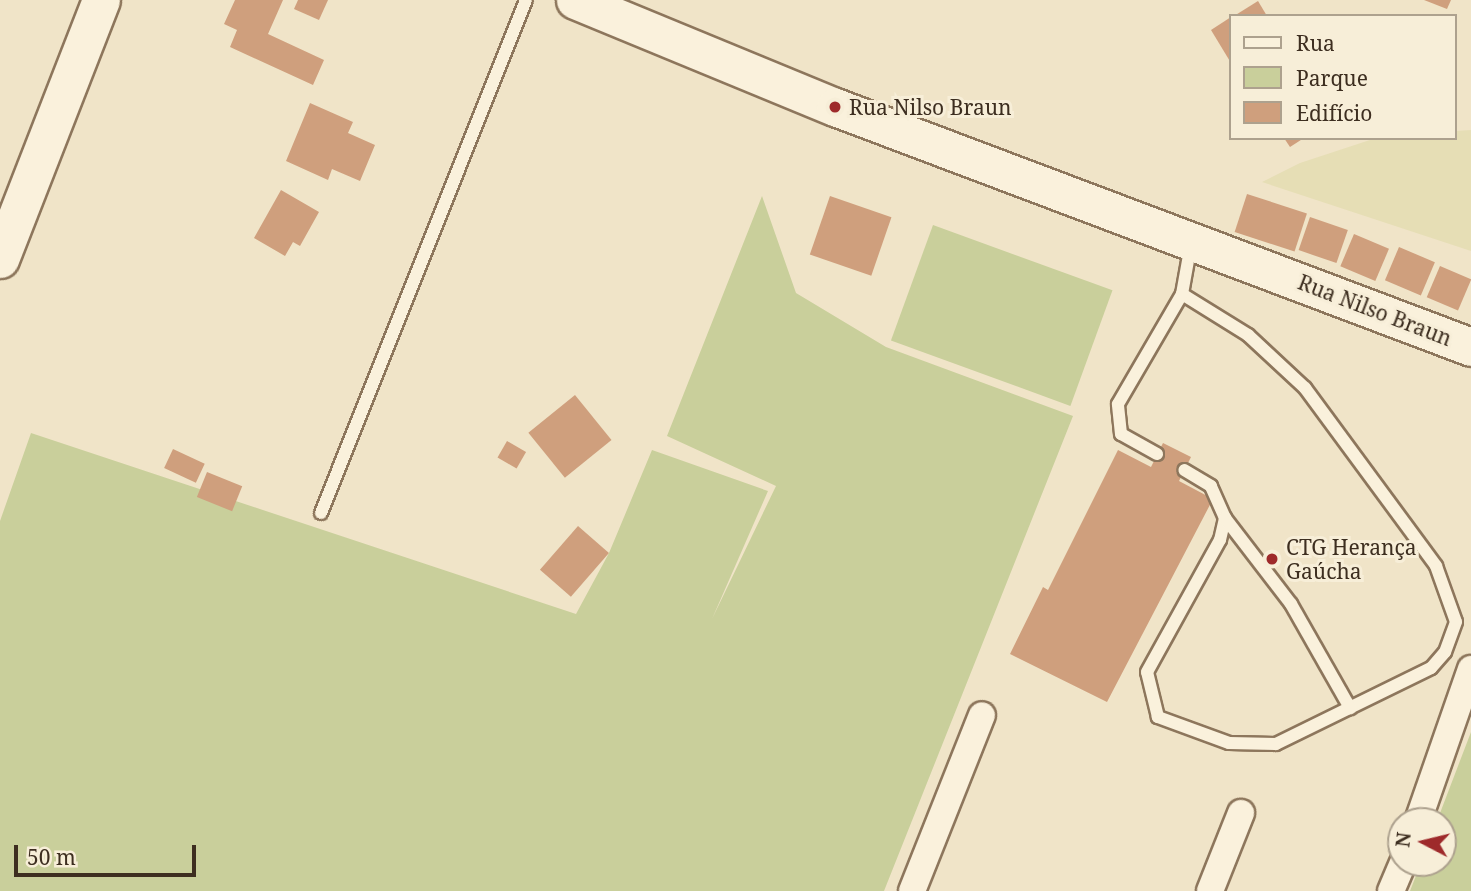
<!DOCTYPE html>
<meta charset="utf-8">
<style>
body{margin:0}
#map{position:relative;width:1471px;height:891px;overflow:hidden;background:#f0e4c8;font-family:"Noto Serif",serif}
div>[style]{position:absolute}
.farmland>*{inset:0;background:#e6deb5}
.green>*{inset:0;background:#c9cf9b;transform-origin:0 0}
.building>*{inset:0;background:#cf9f7d;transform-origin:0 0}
.roads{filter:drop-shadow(2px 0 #8d765c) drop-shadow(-2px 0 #8d765c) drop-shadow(0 2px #8d765c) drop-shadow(0 -2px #8d765c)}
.lane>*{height:12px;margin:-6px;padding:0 6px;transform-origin:6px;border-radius:6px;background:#faf1dc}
.street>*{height:26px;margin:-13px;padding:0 13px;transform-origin:13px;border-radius:13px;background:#faf1dc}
.secondary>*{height:37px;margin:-18.5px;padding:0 18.5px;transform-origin:18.5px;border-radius:18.5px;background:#faf1dc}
.dots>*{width:19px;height:19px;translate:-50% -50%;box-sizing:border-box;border:4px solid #f7eed8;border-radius:50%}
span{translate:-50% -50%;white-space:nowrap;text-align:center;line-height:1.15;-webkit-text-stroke:6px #f7eed8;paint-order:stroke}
.poi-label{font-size:21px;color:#3d2e20}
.left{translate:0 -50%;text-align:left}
.street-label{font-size:21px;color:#3d2e20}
.legend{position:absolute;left:1229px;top:14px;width:228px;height:126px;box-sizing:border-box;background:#f7eed8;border:2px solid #ada18e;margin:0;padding:9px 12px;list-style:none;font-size:21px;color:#3d2e20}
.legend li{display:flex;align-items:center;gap:14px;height:35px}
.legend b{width:35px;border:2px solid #ada18e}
.north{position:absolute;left:1387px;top:807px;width:70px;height:70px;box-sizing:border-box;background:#f7eed8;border:2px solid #ada18e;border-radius:50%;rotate:277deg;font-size:19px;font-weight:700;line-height:28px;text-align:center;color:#3d2e20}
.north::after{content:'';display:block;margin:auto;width:24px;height:32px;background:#9e2a2b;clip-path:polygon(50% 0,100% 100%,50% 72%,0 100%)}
.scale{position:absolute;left:14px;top:845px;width:182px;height:32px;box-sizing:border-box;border:4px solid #3d2e20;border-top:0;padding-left:9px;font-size:21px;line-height:24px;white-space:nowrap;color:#3d2e20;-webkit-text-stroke:5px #f7eed8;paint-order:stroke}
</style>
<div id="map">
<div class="farmland">
<div style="clip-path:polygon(1471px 130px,1471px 251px,1262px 182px,1300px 163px,1376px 138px,1455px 138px,1455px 131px)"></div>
</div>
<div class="green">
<div style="clip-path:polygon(762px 196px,796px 293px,886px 347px,1073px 416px,884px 891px,0 891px,0 521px,31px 433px,576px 614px,609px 553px,652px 450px,768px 491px,712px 619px,776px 486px,667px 436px)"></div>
<div style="left:933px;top:225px;width:191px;height:123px;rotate:20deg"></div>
<div style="clip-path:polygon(1471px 732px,1471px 891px,1410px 891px,1421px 863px,1443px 863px,1443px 821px,1437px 821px)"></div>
</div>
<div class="building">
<div style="clip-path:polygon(235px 0,283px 0,268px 34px,324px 60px,313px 85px,230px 47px,237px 30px,224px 24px)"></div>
<div style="clip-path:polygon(298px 0,328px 0,319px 20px,294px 9px)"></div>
<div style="clip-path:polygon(1424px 0,1451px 0,1447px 9px)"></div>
<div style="clip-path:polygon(1258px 1px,1267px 16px,1234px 16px)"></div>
<div style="clip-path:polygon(1231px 17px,1231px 63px,1211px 30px)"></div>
<div style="clip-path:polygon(310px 103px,353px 122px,348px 133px,375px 145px,360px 181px,332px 169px,328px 180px,286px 161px)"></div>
<div style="clip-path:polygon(1284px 138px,1304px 138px,1290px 147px)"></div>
<div style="clip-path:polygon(281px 190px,319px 212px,300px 246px,293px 242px,285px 256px,254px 238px)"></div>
<div style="left:1247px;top:194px;width:63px;height:40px;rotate:18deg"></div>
<div style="left:830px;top:196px;width:65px;height:62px;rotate:19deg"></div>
<div style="left:1310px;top:217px;width:40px;height:35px;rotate:19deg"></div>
<div style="left:1354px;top:234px;width:38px;height:35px;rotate:23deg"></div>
<div style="left:1399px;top:247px;width:39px;height:36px;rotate:23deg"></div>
<div style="left:1440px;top:266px;width:34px;height:34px;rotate:23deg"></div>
<div style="left:575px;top:395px;width:58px;height:60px;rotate:51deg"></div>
<div style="left:507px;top:441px;width:22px;height:19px;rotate:30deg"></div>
<div style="clip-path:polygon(1163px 443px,1191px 457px,1179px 481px,1213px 499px,1107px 702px,1010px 654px,1043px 587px,1048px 590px,1118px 450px,1151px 467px)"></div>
<div style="left:173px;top:449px;width:35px;height:21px;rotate:25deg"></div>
<div style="left:207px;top:472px;width:38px;height:27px;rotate:22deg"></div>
<div style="left:578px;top:526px;width:41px;height:58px;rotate:41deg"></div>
</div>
<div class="roads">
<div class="lane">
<div style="left:1182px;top:294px;width:78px;rotate:31.8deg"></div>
<div style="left:1248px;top:335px;width:78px;rotate:42.9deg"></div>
<div style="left:1305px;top:388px;width:221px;rotate:53.6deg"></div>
<div style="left:1436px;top:566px;width:59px;rotate:70.3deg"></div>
<div style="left:1456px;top:622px;width:32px;rotate:110deg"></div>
<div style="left:1445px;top:652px;width:21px;rotate:131deg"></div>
<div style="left:1431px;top:668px;width:173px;rotate:153.9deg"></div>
<div style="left:1276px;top:744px;width:47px;rotate:-178.8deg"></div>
<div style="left:1229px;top:743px;width:76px;rotate:-159.9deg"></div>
<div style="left:1158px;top:717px;width:46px;rotate:-103.7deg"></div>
<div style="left:1147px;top:672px;width:151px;rotate:-61.1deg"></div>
<div style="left:1220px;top:540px;width:23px;rotate:-77deg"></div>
<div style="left:1225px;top:518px;width:35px;rotate:-114deg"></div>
<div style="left:1211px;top:486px;width:31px;rotate:-149deg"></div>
<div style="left:1157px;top:454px;width:41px;rotate:-150.9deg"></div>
<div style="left:1121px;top:434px;width:30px;rotate:-96deg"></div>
<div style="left:1118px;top:404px;width:127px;rotate:-59.8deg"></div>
<div style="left:1182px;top:294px;width:51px;rotate:-79.8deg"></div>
<div style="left:321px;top:513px;width:552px;rotate:-68.22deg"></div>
<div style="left:1225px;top:518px;width:108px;rotate:52.5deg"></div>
<div style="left:1291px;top:604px;width:120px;rotate:60.4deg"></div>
</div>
<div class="street">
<div style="left:1418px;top:821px;width:161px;rotate:-70.8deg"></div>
<div style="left:912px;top:891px;width:189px;rotate:-68.3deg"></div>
<div style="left:1210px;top:891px;width:84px;rotate:-68.3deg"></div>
<div style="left:1391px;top:891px;width:30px;rotate:-67deg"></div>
</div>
<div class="secondary">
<div style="left:575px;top:0;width:281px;rotate:22.4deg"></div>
<div style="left:835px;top:107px;width:680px;rotate:20.67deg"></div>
<div style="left:0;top:259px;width:278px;rotate:-68.7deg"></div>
</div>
</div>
<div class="dots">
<div style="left:835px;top:107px;background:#9e2a2b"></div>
<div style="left:1272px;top:559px;background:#9e2a2b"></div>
</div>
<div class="poi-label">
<span class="left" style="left:849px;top:107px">Rua Nilso Braun</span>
<span class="left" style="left:1286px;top:559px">CTG Herança<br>Gaúcha</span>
</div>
<div class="street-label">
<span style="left:1375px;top:310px;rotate:21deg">Rua Nilso Braun</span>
</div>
<ul class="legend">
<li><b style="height:9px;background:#faf1dc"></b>Rua</li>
<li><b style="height:19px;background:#c9cf9b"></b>Parque</li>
<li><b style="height:19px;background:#cf9f7d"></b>Edifício</li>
</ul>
<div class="north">N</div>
<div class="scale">50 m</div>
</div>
